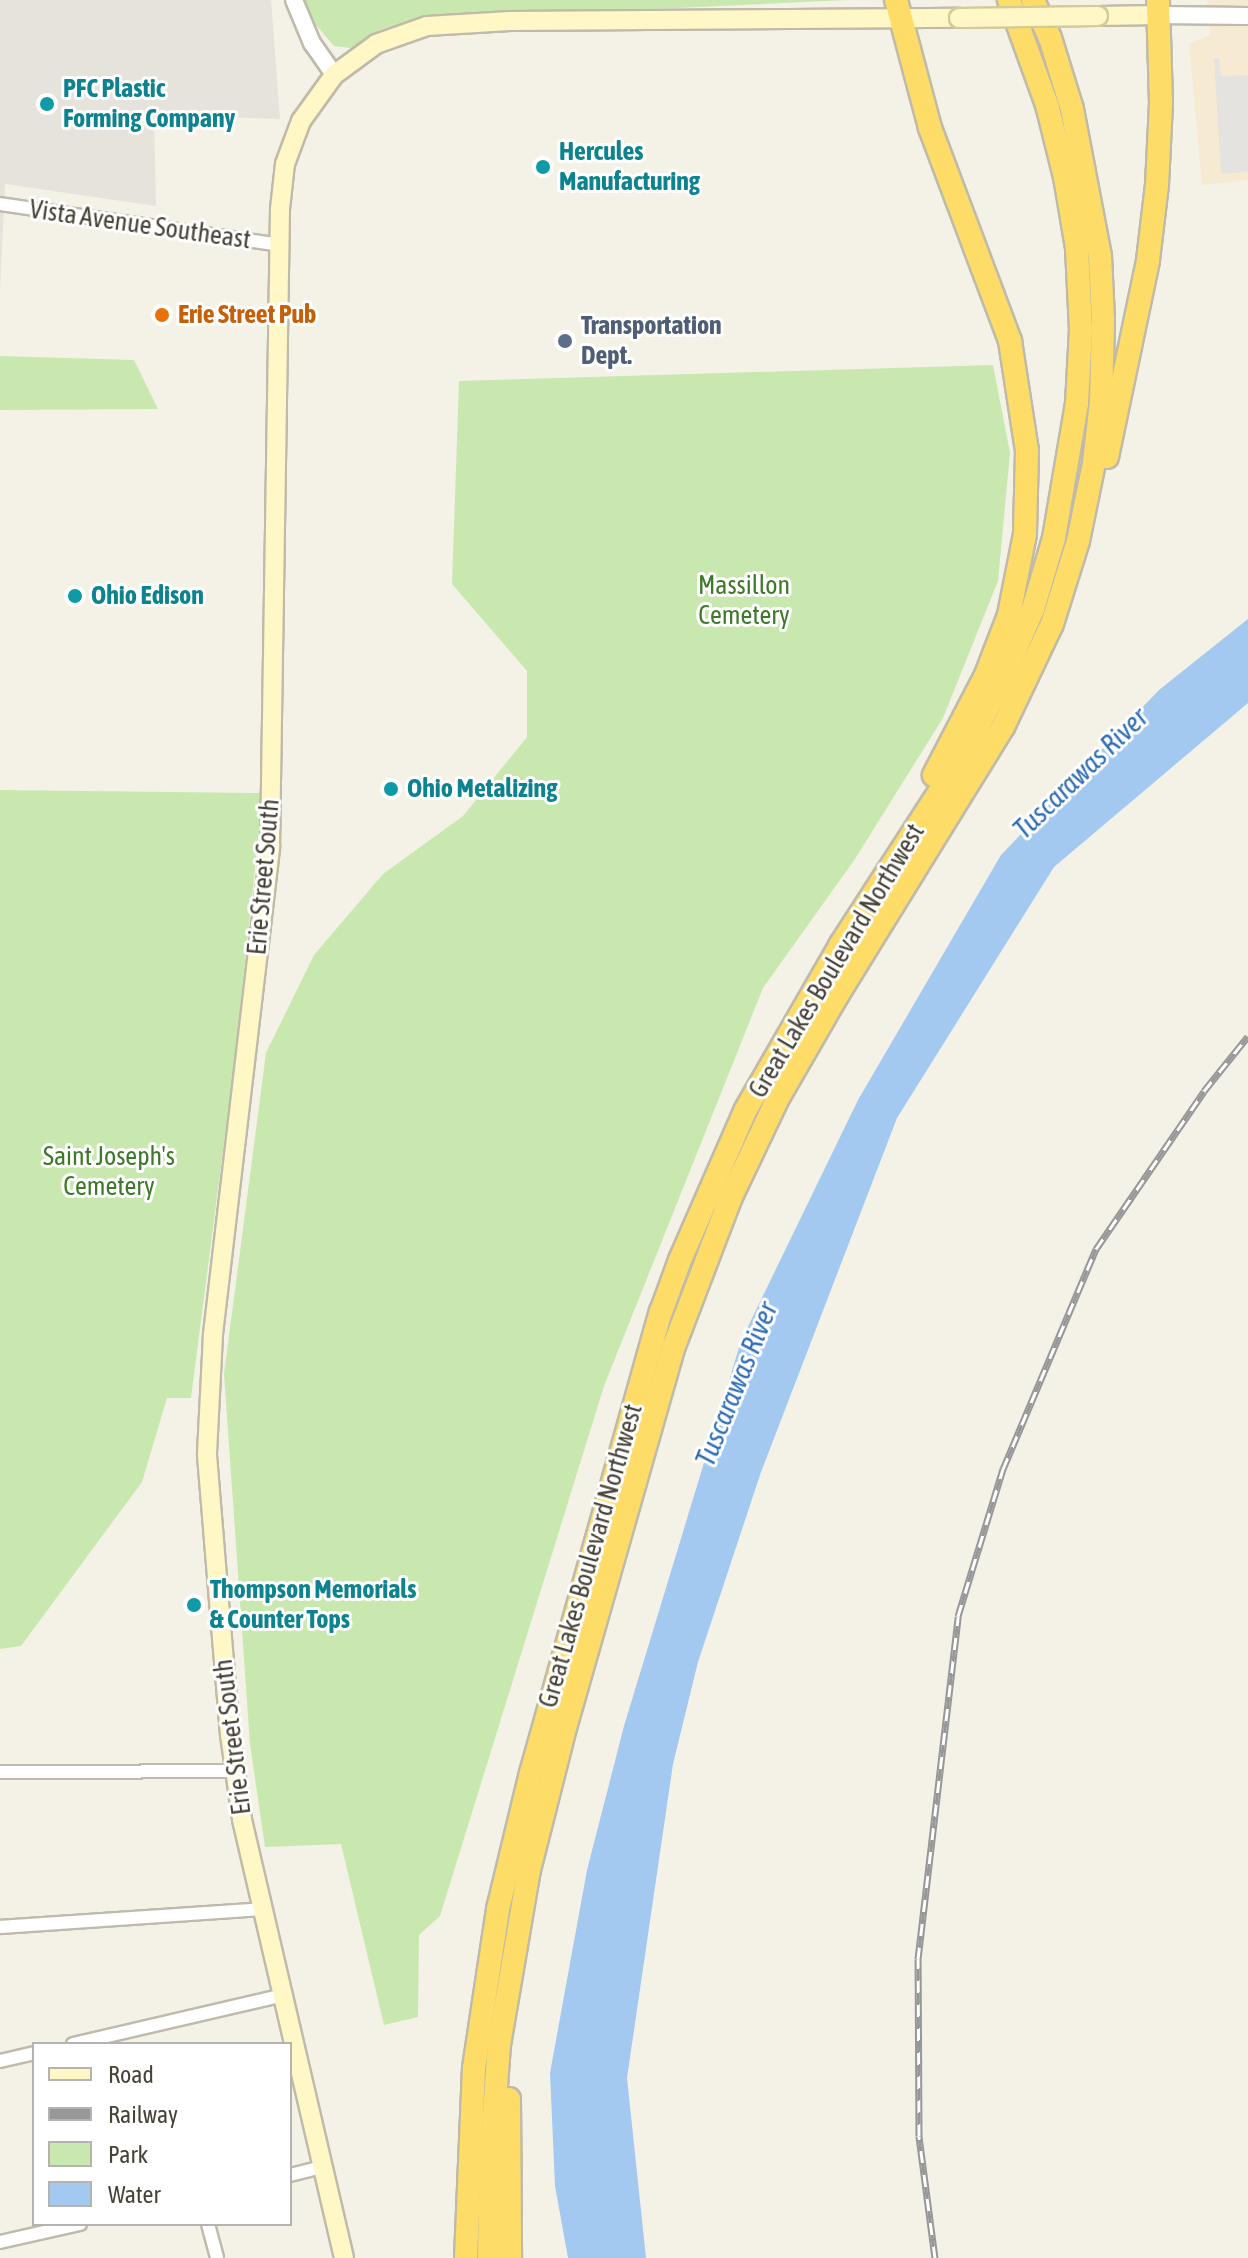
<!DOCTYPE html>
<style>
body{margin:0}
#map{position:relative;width:1248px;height:2258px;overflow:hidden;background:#f4f1e7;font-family:"Asap Condensed",sans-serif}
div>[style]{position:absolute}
.commercial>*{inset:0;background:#f6ebd2}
.industrial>*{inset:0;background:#e6e3dc}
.green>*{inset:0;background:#c9e8b0}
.parking>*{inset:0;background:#e5e3df}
.water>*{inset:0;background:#a3c9f1}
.roads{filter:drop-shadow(2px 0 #bfbaaa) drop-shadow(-2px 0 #bfbaaa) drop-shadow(0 2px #bfbaaa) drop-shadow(0 -2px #bfbaaa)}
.minor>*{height:12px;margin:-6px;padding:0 6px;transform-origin:6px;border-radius:6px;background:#fff}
.tertiary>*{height:16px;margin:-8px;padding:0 8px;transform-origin:8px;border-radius:8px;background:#fff}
.secondary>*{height:18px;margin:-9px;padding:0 9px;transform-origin:9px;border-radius:9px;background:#fff7c6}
.motorway>*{height:22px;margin:-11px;padding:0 11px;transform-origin:11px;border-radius:11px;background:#fedc68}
.rail>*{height:7px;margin-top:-3.5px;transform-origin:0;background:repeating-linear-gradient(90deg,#fff 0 12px,#979797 0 24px);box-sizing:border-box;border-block:2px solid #979797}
.bridges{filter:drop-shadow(2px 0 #d4ca97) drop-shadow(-2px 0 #d4ca97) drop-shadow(0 2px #d4ca97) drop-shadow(0 -2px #d4ca97)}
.secondary-bridge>*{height:18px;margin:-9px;padding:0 9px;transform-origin:9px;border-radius:9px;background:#fff7c6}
.dots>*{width:22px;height:22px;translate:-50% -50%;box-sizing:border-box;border:4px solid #fff;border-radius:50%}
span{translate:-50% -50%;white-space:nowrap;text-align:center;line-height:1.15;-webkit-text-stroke:6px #fff;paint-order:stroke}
.culture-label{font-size:26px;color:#0d838f;font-weight:700}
.left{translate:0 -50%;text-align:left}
.street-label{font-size:26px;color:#474236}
.food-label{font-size:26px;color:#c56008;font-weight:700}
.service-label{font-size:26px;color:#4e5e75;font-weight:700}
.park-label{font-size:26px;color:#3e7929}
.water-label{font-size:28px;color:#2e6db4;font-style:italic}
.legend{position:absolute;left:32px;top:2042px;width:260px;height:184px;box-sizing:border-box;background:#fff;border:2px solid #b5b3af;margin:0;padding:10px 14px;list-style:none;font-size:24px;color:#474236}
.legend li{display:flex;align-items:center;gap:16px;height:40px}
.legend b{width:40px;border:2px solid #b5b3af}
</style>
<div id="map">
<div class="commercial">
<div style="clip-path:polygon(1207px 0,1248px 0,1248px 180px,1202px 185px,1189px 43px,1210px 35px)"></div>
</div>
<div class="industrial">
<div style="clip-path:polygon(0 0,271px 0,280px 119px,154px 115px,156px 206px,5px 184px,0 291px)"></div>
</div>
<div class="green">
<div style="clip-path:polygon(305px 0,847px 0,591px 12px,457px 13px,411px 20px,380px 30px,351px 48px,334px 46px,309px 17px)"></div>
<div style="clip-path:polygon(0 356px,134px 360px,158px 409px,0 410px)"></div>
<div style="clip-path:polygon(993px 365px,1010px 453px,998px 581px,943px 718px,855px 859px,763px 988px,604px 1386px,440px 1916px,419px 1935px,418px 2017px,384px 2025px,341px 1844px,265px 1847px,250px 1744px,224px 1374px,266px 1053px,314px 955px,383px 874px,463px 816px,527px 737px,527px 671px,452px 584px,459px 381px)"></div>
<div style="clip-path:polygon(0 790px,263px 793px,235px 1058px,191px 1398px,167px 1398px,142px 1482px,21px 1646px,0 1649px)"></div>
</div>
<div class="parking">
<div style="clip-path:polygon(1214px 58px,1219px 58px,1221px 76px,1248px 75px,1248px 172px,1221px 174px)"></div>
</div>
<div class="water">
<div style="clip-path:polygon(1248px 619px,1248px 703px,1054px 867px,897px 1118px,761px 1472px,698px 1662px,673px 1764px,627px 2078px,646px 2258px,568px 2258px,555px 2186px,550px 2073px,587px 1870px,624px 1726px,741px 1341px,858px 1100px,1001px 855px,1159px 690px)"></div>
</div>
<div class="roads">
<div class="minor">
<div style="left:0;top:204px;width:283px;rotate:8.3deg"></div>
<div style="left:0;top:1772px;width:234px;rotate:-0.2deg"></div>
<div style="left:0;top:1927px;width:264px;rotate:-3.9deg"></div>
<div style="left:73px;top:2044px;width:216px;rotate:-13.1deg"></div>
<div style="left:0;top:2061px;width:35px;rotate:-13deg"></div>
<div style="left:290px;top:2175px;width:34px;rotate:-14deg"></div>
<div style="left:208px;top:2224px;width:35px;rotate:75deg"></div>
<div style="left:0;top:2242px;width:82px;rotate:-12.7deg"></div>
</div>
<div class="tertiary">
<div style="left:294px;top:0;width:47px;rotate:67.3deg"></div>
<div style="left:312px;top:43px;width:39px;rotate:55deg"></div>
<div style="left:1159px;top:15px;width:89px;rotate:0.6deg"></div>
</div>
<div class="secondary">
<div style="left:1098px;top:16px;width:61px;rotate:-0.9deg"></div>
<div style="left:344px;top:2258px;width:451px;rotate:-103.1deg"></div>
<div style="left:242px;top:1819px;width:85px;rotate:-98.1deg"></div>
<div style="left:230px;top:1735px;width:283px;rotate:-94.7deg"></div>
<div style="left:207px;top:1453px;width:119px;rotate:-87.1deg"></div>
<div style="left:213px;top:1334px;width:491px;rotate:-83.3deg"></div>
<div style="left:270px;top:846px;width:637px;rotate:-89.1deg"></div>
<div style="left:280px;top:209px;width:45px;rotate:-83.7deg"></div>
<div style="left:285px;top:164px;width:46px;rotate:-69.6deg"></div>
<div style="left:301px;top:121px;width:57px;rotate:-54.3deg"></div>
<div style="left:334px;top:75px;width:52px;rotate:-36.4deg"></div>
<div style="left:376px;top:44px;width:54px;rotate:-19.4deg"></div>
<div style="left:427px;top:26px;width:83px;rotate:-3.4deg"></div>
<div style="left:510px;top:21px;width:449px;rotate:-0.4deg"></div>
</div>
<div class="motorway">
<div style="left:896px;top:0;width:132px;rotate:75.1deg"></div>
<div style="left:930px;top:128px;width:228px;rotate:69.4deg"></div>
<div style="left:1010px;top:341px;width:111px;rotate:81.2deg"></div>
<div style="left:1027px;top:451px;width:83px;rotate:91.4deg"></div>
<div style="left:1025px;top:534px;width:83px;rotate:101.2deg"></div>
<div style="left:1009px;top:615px;width:64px;rotate:111deg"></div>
<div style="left:986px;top:675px;width:113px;rotate:117.5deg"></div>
<div style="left:1107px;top:457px;width:201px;rotate:-78.2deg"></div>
<div style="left:1148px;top:260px;width:76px;rotate:-83.2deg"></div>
<div style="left:1157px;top:185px;width:83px;rotate:-87.2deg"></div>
<div style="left:1161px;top:102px;width:102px;rotate:-91.7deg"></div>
<div style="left:509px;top:2099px;width:159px;rotate:89.6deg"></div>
<div style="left:466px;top:2258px;width:190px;rotate:-87.6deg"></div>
<div style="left:474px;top:2068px;width:161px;rotate:-81.4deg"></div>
<div style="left:498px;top:1909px;width:140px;rotate:-76.4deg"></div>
<div style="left:531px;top:1773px;width:479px;rotate:-74.3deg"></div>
<div style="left:661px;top:1312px;width:55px;rotate:-69.9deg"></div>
<div style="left:680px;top:1260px;width:163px;rotate:-66.4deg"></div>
<div style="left:745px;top:1111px;width:193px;rotate:-60.1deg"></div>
<div style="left:841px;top:944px;width:223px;rotate:-57.1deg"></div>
<div style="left:962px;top:757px;width:85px;rotate:-62.5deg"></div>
<div style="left:1001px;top:682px;width:80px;rotate:-66.3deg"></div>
<div style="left:1033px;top:609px;width:74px;rotate:-73.5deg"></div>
<div style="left:1054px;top:538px;width:137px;rotate:-80.3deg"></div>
<div style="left:1077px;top:403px;width:73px;rotate:-86.9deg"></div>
<div style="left:1081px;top:330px;width:82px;rotate:-92.8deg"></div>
<div style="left:1077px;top:248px;width:72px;rotate:-99.6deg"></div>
<div style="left:1065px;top:177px;width:74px;rotate:-104deg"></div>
<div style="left:1047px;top:105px;width:112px;rotate:-109.9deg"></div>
<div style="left:489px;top:2258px;width:102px;rotate:-88.9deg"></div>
<div style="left:491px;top:2156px;width:111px;rotate:-85.9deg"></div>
<div style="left:499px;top:2045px;width:178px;rotate:-80.3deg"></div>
<div style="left:529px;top:1870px;width:146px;rotate:-75.8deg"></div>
<div style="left:565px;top:1728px;width:397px;rotate:-74.1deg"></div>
<div style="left:674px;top:1346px;width:157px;rotate:-69.1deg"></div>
<div style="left:730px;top:1199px;width:112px;rotate:-64.6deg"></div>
<div style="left:778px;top:1098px;width:120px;rotate:-60deg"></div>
<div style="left:838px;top:994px;width:314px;rotate:-58.3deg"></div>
<div style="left:1003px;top:727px;width:114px;rotate:-64.6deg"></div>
<div style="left:1052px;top:624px;width:87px;rotate:-72.6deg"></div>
<div style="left:1078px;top:541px;width:80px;rotate:-78.4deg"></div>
<div style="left:1094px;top:463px;width:61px;rotate:-83.5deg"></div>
<div style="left:1101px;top:402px;width:83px;rotate:-88.6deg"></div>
<div style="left:1103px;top:319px;width:63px;rotate:-92.7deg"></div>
<div style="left:1100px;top:256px;width:150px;rotate:-100.8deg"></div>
<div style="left:1072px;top:109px;width:74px;rotate:-107.2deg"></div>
<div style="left:1050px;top:38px;width:42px;rotate:-114.1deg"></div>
</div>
</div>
<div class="rail">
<div style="left:935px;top:2258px;width:123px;rotate:-97.5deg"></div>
<div style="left:919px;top:2136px;width:177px;rotate:-90.3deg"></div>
<div style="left:918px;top:1959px;width:345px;rotate:-83.3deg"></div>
<div style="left:958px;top:1616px;width:154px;rotate:-73deg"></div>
<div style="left:1003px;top:1469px;width:239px;rotate:-67.1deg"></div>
<div style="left:1096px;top:1249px;width:191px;rotate:-55.6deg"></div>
<div style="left:1204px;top:1091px;width:70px;rotate:-51.3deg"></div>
</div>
<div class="bridges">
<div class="secondary-bridge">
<div style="left:959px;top:18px;width:139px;rotate:-0.8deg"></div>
</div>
</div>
<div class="dots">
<div style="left:47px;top:104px;background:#0f9aa8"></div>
<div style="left:543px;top:167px;background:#0f9aa8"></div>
<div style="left:162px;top:315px;background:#e8710a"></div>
<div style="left:565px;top:341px;background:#5c6f8a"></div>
<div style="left:75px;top:596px;background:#0f9aa8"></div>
<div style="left:391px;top:789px;background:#0f9aa8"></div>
<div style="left:194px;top:1605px;background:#0f9aa8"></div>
</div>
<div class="culture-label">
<span class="left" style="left:63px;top:104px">PFC Plastic<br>Forming Company</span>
<span class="left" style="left:559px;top:167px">Hercules<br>Manufacturing</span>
<span class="left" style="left:91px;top:596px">Ohio Edison</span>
<span class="left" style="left:407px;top:789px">Ohio Metalizing</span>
<span class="left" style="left:210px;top:1605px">Thompson Memorials<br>&amp; Counter Tops</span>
</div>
<div class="street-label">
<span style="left:140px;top:225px;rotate:8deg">Vista Avenue Southeast</span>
<span style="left:264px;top:877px;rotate:-85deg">Erie Street South</span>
<span style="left:837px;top:961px;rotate:-59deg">Great Lakes Boulevard Northwest</span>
<span style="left:591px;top:1556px;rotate:-74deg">Great Lakes Boulevard Northwest</span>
<span style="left:233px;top:1737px;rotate:-97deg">Erie Street South</span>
</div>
<div class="food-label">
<span class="left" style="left:178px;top:315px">Erie Street Pub</span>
</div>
<div class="service-label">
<span class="left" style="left:581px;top:341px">Transportation<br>Dept.</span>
</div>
<div class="park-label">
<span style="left:744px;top:601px">Massillon<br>Cemetery</span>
<span style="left:109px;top:1172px">Saint Joseph's<br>Cemetery</span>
</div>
<div class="water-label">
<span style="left:1080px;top:773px;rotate:-44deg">Tuscarawas River</span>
<span style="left:736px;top:1384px;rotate:-68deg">Tuscarawas River</span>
</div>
<ul class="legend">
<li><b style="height:10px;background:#fff7c6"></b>Road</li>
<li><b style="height:10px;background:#979797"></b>Railway</li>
<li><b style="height:22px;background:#c9e8b0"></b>Park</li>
<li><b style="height:22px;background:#a3c9f1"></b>Water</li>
</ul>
</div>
